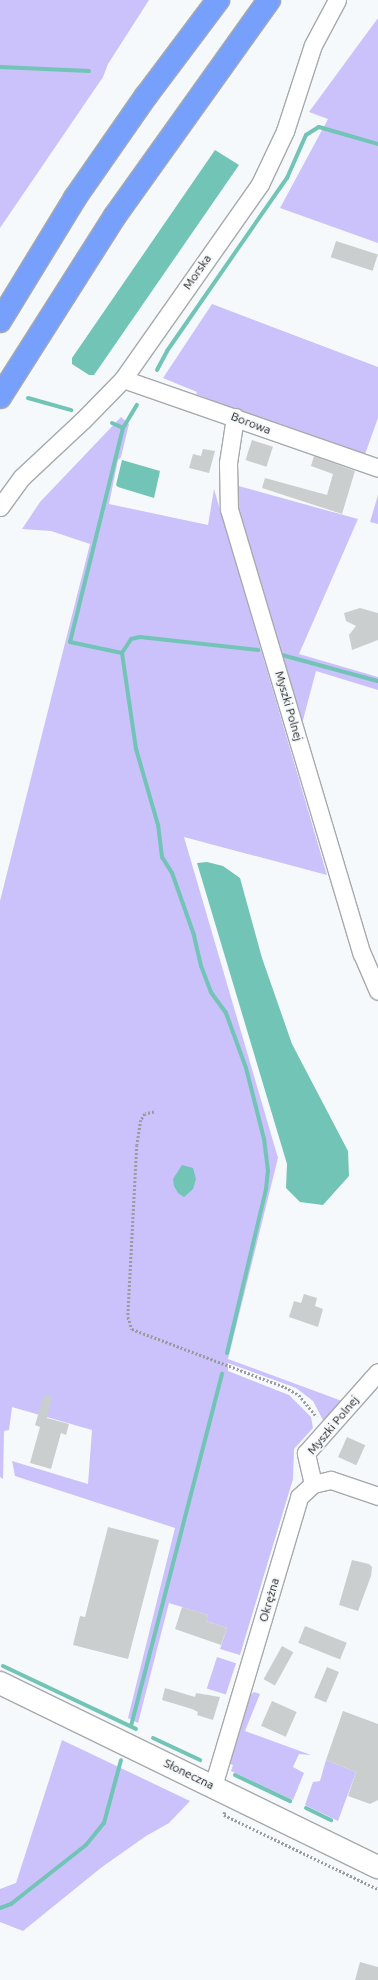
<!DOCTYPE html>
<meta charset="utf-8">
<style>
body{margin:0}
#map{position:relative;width:378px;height:1980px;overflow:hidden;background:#f6f9fb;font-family:Ubuntu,sans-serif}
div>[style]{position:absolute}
.green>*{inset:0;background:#cbc1fb;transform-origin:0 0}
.water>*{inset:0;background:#71c4b6}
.stream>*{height:4px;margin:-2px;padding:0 2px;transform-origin:2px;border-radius:2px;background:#71c4b6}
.building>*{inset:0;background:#cacecf;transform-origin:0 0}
.path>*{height:2.5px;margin-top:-1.25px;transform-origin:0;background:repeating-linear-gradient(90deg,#999b9d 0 2px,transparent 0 4px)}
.roads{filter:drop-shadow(1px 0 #a7aaac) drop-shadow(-1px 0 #a7aaac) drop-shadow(0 1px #a7aaac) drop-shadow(0 -1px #a7aaac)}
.street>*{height:17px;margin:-8.5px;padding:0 8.5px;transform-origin:8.5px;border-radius:8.5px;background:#fff}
.secondary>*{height:22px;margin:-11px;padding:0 11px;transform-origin:11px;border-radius:11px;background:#fff}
.highway>*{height:22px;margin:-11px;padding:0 11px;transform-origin:11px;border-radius:11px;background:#77a0fd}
span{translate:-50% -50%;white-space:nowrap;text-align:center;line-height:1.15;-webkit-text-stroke:4px #f6f9fb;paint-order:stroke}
.street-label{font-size:12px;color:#171818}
</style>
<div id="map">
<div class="green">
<div style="clip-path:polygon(0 0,149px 0,108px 64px,103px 77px,0 228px)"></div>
<div style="clip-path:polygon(378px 18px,378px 243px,280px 208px,328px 119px,309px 112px)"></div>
<div style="clip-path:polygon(212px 304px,378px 367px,378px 418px,364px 457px,290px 432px,196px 394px,197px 392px,163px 378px)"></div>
<div style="clip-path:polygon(121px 417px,129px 424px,121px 457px,118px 460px,109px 504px,208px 525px,214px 489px,327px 875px,184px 837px,278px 1158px,228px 1359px,342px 1401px,324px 1422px,313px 1401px,296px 1388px,228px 1363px,228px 1371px,289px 1395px,311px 1417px,313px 1428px,294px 1449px,293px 1479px,240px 1655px,220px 1649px,227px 1628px,206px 1621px,208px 1615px,169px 1603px,138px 1723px,128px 1718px,175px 1528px,15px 1476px,12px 1461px,88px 1484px,92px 1430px,12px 1407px,9px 1430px,4px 1431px,3px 1479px,0 1477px,0 901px,90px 544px,51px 531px,22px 529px,40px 502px)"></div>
<div style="clip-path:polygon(235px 485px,358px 519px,299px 654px,378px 677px,378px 690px,316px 671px,302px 724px,233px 498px)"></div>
<div style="clip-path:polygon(378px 495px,378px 524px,370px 522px)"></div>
<div style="left:217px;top:1657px;width:20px;height:33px;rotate:18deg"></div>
<div style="clip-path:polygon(254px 1692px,260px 1694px,245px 1731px,311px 1755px,299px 1754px,293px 1767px,304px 1773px,293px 1800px,231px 1771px,233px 1765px,228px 1763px,247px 1698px)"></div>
<div style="clip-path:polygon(62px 1740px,190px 1801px,169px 1823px,146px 1836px,102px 1867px,23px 1931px,0 1922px,0 1889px,16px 1883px)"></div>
<div style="clip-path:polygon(326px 1760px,356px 1772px,338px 1821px,305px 1805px,313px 1782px,320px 1781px)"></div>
</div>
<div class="water">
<div style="clip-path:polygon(215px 150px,239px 165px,94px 375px,89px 375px,72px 364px,72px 358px)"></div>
<div style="clip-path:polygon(122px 460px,160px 471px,154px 498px,118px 487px,116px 485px)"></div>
<div style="clip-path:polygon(207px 862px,223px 866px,240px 878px,262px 958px,292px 1044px,348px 1151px,349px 1176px,323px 1205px,300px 1202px,286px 1188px,287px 1164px,197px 863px)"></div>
<div style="clip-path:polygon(182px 1165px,193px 1168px,196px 1179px,193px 1189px,184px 1197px,178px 1193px,174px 1186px,173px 1179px)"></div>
</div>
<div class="stream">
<div style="left:0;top:67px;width:89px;rotate:2.6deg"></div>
<div style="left:157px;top:370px;width:21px;rotate:-62deg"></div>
<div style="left:167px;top:351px;width:211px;rotate:-55.3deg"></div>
<div style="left:287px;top:178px;width:47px;rotate:-66.2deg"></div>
<div style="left:306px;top:135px;width:15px;rotate:-32deg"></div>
<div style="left:319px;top:127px;width:61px;rotate:16.1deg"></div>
<div style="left:28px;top:398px;width:45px;rotate:15.6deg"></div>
<div style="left:112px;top:423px;width:12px;rotate:24deg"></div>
<div style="left:123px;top:428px;width:220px;rotate:103.9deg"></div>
<div style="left:70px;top:642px;width:53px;rotate:11.9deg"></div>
<div style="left:123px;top:428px;width:27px;rotate:-59deg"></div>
<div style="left:282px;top:655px;width:99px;rotate:15.2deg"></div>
<div style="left:227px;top:1353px;width:169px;rotate:-76.6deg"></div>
<div style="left:266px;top:1189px;width:18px;rotate:-84deg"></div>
<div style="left:268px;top:1171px;width:32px;rotate:-97deg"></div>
<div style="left:264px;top:1139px;width:73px;rotate:-104.2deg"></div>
<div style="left:246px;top:1068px;width:59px;rotate:-110deg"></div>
<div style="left:226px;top:1013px;width:26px;rotate:-126deg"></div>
<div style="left:211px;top:992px;width:28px;rotate:-111deg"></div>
<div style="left:201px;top:966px;width:32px;rotate:-103deg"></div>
<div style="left:194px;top:935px;width:66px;rotate:-109.5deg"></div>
<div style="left:172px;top:873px;width:19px;rotate:-122deg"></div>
<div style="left:162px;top:857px;width:32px;rotate:-97deg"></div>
<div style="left:158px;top:825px;width:79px;rotate:-106.1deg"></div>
<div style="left:136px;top:749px;width:97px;rotate:-98.3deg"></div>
<div style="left:122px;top:653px;width:17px;rotate:-57deg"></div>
<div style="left:131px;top:639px;width:9px;rotate:-13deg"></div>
<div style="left:140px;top:637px;width:119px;rotate:6.3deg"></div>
<div style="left:3px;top:1666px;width:147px;rotate:25.3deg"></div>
<div style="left:131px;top:1726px;width:364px;rotate:-75.5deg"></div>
<div style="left:153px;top:1738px;width:52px;rotate:25.1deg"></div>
<div style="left:235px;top:1775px;width:61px;rotate:25.3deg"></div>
<div style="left:306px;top:1808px;width:28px;rotate:26deg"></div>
<div style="left:0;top:1908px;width:12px;rotate:-20deg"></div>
<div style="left:11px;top:1904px;width:95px;rotate:-38.2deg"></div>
<div style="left:86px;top:1845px;width:28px;rotate:-51deg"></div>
<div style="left:104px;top:1823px;width:65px;rotate:-74.9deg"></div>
</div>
<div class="building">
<div style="left:336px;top:241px;width:44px;height:17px;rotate:18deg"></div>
<div style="left:252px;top:440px;width:22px;height:21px;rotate:18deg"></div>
<div style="clip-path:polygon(203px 449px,215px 451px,209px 473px,189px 468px,193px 454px,201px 456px)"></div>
<div style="clip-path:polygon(314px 456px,355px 471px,342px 514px,262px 488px,265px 478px,327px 495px,333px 474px,311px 466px)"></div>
<div style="clip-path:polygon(360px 608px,378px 613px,378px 640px,352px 650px,349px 635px,356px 626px,346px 621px,344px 613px)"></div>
<div style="clip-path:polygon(304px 1294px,317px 1298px,315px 1306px,323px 1309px,318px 1327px,289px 1317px,294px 1301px,301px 1303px)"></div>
<div style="clip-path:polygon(44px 1395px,52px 1397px,47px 1418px,69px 1424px,66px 1435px,61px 1433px,51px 1469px,30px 1463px,40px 1427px,35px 1425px)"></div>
<div style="left:347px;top:1437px;width:20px;height:22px;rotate:24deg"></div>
<div style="clip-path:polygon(108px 1527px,159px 1540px,128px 1659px,73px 1645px,80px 1616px,85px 1617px)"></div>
<div style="clip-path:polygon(352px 1560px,369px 1564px,372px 1567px,371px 1576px,358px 1611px,339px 1605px)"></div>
<div style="clip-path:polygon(182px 1607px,208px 1615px,206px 1621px,227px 1628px,221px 1645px,175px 1629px)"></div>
<div style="left:305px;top:1626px;width:45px;height:18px;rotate:22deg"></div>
<div style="left:282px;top:1646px;width:13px;height:38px;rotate:29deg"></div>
<div style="left:327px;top:1667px;width:13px;height:33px;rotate:23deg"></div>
<div style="clip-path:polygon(165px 1688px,195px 1697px,196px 1693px,220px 1697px,213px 1720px,197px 1715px,198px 1712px,192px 1709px,162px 1700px)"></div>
<div style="left:272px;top:1701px;width:27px;height:27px;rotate:24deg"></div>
<div style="clip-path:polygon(343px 1711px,378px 1724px,378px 1800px,370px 1804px,348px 1796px,356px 1772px,326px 1760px)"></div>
<div style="clip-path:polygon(360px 1962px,378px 1967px,378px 1980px,355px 1980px)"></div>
</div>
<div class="path">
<div style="left:154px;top:1112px;width:9px;rotate:167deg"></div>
<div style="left:145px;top:1114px;width:7px;rotate:124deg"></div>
<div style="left:141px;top:1120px;width:25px;rotate:99deg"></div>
<div style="left:137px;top:1145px;width:172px;rotate:93deg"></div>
<div style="left:128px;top:1317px;width:13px;rotate:72deg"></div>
<div style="left:132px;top:1329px;width:164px;rotate:20.8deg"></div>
<div style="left:285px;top:1387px;width:16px;rotate:30deg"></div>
<div style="left:299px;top:1395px;width:28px;rotate:51deg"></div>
<div style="left:225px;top:1812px;width:3px;rotate:108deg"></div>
<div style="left:224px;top:1815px;width:171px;rotate:25.7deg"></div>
</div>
<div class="roads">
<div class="street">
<div style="left:123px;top:379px;width:270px;rotate:19.2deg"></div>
<div style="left:235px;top:417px;width:47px;rotate:98.7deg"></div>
<div style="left:228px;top:463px;width:46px;rotate:88.8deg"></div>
<div style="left:229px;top:509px;width:464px;rotate:73.4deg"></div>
<div style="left:362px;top:954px;width:40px;rotate:66.6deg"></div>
<div style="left:0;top:507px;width:37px;rotate:-54deg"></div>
<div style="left:22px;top:477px;width:83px;rotate:-43.1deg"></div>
<div style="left:83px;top:420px;width:57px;rotate:-45.7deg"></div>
<div style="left:123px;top:379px;width:238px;rotate:-54.9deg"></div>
<div style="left:260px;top:184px;width:59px;rotate:-64.7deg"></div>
<div style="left:285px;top:131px;width:90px;rotate:-72deg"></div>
<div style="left:313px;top:45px;width:51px;rotate:-61.9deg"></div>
<div style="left:313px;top:1484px;width:32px;rotate:-103deg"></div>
<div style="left:306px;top:1453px;width:108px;rotate:-48.4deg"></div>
<div style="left:213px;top:1786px;width:302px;rotate:-73.4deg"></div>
<div style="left:299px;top:1497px;width:19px;rotate:-43deg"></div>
<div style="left:313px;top:1484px;width:18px;rotate:-13deg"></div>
<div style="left:331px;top:1480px;width:50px;rotate:18.8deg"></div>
</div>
<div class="secondary">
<div style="left:0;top:1683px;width:420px;rotate:26deg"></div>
</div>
<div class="highway">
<div style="left:0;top:321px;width:144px;rotate:-58.6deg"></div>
<div style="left:75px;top:198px;width:124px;rotate:-55.2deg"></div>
<div style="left:146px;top:96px;width:120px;rotate:-53.1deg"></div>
<div style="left:0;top:397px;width:214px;rotate:-57.6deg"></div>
<div style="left:115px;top:216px;width:265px;rotate:-54.5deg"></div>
</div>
</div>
<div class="street-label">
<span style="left:197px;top:272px;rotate:-55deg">Morska</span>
<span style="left:251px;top:423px;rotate:21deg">Borowa</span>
<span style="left:289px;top:706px;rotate:74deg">Myszki Polnej</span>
<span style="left:333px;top:1425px;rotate:-50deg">Myszki Polnej</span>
<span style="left:269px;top:1600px;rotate:-74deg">Okrężna</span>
<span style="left:189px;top:1774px;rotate:26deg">Słoneczna</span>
</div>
</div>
